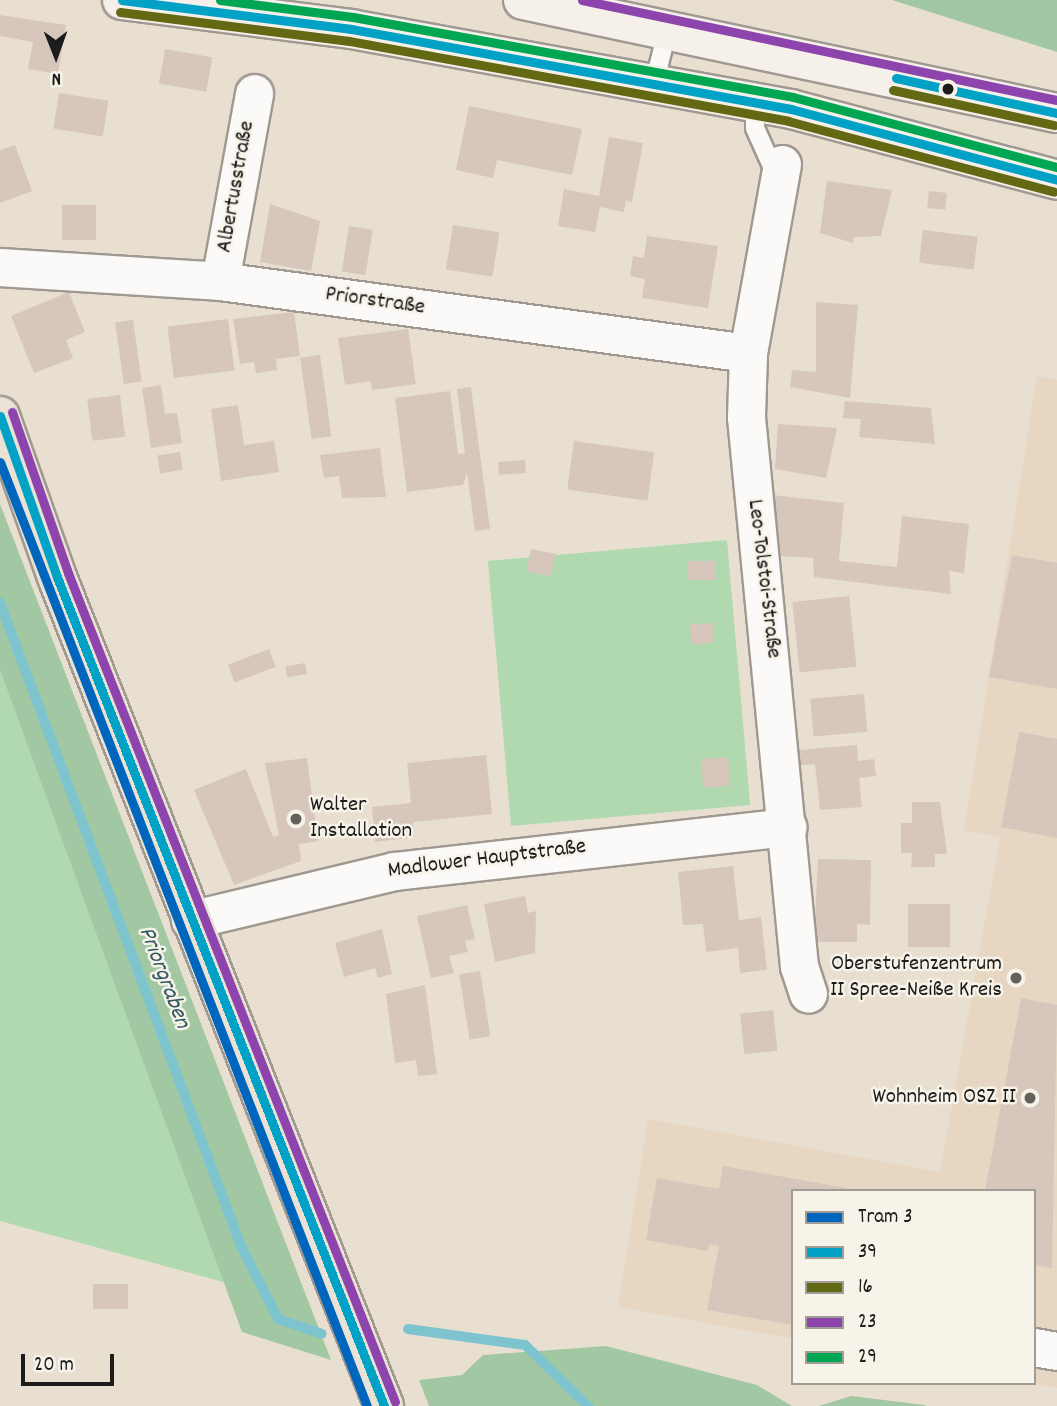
<!DOCTYPE html>
<meta charset="utf-8">
<style>
body{margin:0}
#map{position:relative;width:1057px;height:1406px;overflow:hidden;background:#e9dfd1;font-family:Dekko,sans-serif}
div>[style]{position:absolute}
.built>*{inset:0;background:#e7d7c2}
.green>*{inset:0;background:#b0d9b0;transform-origin:0 0}
.forest>*{inset:0;background:#a2c8a3}
.stream>*{height:10px;margin:-5px;padding:0 5px;transform-origin:5px;border-radius:5px;background:#7ec4cf}
.building>*{inset:0;background:#d6c6bc;transform-origin:0 0}
.roads{filter:drop-shadow(2px 0 #9f9991) drop-shadow(-2px 0 #9f9991) drop-shadow(0 2px #9f9991) drop-shadow(0 -2px #9f9991)}
.lane>*{height:18px;margin:-9px;padding:0 9px;transform-origin:9px;border-radius:9px;background:#fcfaf8}
.street>*{height:37px;margin:-18.5px;padding:0 18.5px;transform-origin:18.5px;border-radius:18.5px;background:#fcfaf8}
.secondary>*{height:38px;margin:-19px;padding:0 19px;transform-origin:19px;border-radius:19px;background:#f5f0ea}
.primary>*{height:38px;margin:-19px;padding:0 19px;transform-origin:19px;border-radius:19px;background:#eae2d5}
.bus-1>*{height:9px;margin:-4.5px;padding:0 4.5px;transform-origin:4.5px;border-radius:4.5px;background:#01a2c5}
.bus-2>*{height:9px;margin:-4.5px;padding:0 4.5px;transform-origin:4.5px;border-radius:4.5px;background:#636913}
.bus-3>*{height:9px;margin:-4.5px;padding:0 4.5px;transform-origin:4.5px;border-radius:4.5px;background:#8e44ad}
.bus-4>*{height:9px;margin:-4.5px;padding:0 4.5px;transform-origin:4.5px;border-radius:4.5px;background:#00a651}
.tram-1>*{height:9px;margin:-4.5px;padding:0 4.5px;transform-origin:4.5px;border-radius:4.5px;background:#0065bd}
.dots>*{width:19px;height:19px;translate:-50% -50%;box-sizing:border-box;border:4px solid #f7f3e8;border-radius:50%}
span{translate:-50% -50%;white-space:nowrap;text-align:center;line-height:1.15;-webkit-text-stroke:5px #f7f3e8;paint-order:stroke}
.street-label{font-size:23px;color:#1c1c1c}
.poi-label{font-size:23px;color:#1c1c1c}
.left{translate:0 -50%;text-align:left}
.right{translate:-100% -50%;text-align:right}
.water-label{font-size:24px;color:#315a63;font-style:italic}
.legend{position:absolute;left:791px;top:1189px;width:245px;height:196px;box-sizing:border-box;background:#f7f3e8;border:2px solid #9f9d96;margin:0;padding:9px 12px;list-style:none;font-size:21px;color:#1c1c1c}
.legend li{display:flex;align-items:center;gap:14px;height:35px}
.legend b{width:35px;border:2px solid #9f9d96}
.north{position:absolute;left:21px;top:21px;width:70px;height:70px;-webkit-text-stroke:5px #f7f3e8;paint-order:stroke;rotate:179deg;font-size:19px;font-weight:700;line-height:28px;text-align:center;color:#1c1c1c}
.north::after{content:'';display:block;margin:auto;width:24px;height:32px;background:#1c1c1c;clip-path:polygon(50% 0,100% 100%,50% 72%,0 100%)}
.scale{position:absolute;left:21px;top:1354px;width:93px;height:32px;box-sizing:border-box;border:4px solid #1c1c1c;border-top:0;padding-left:9px;font-size:21px;line-height:24px;white-space:nowrap;color:#1c1c1c;-webkit-text-stroke:5px #f7f3e8;paint-order:stroke}
</style>
<div id="map">
<div class="built">
<div style="clip-path:polygon(1037px 376px,1057px 380px,1057px 1388px,1033px 1383px,1034px 1191px,793px 1191px,793px 1339px,618px 1307px,648px 1119px,940px 1172px,1000px 837px,964px 830px)"></div>
</div>
<div class="green">
<div style="left:727px;top:540px;width:266px;height:240px;rotate:85deg"></div>
<div style="clip-path:polygon(0 670px,227px 1283px,0 1221px)"></div>
</div>
<div class="forest">
<div style="clip-path:polygon(892px 0,1057px 0,1057px 52px)"></div>
<div style="clip-path:polygon(0 504px,331px 1360px,242px 1332px,0 670px)"></div>
<div style="clip-path:polygon(606px 1346px,757px 1385px,792px 1406px,429px 1406px,419px 1380px,462px 1375px,483px 1355px)"></div>
<div style="clip-path:polygon(851px 1396px,925px 1405px,926px 1406px,819px 1406px)"></div>
</div>
<div class="stream">
<div style="left:0;top:603px;width:687px;rotate:69.45deg"></div>
<div style="left:241px;top:1246px;width:82px;rotate:63.1deg"></div>
<div style="left:278px;top:1319px;width:46px;rotate:18.8deg"></div>
<div style="left:408px;top:1329px;width:118px;rotate:7.8deg"></div>
<div style="left:525px;top:1345px;width:88px;rotate:44.1deg"></div>
</div>
<div class="building">
<div style="clip-path:polygon(0 15px,66px 25px,58px 74px,28px 69px,33px 42px,0 36px)"></div>
<div style="left:165px;top:49px;width:48px;height:35px;rotate:10deg"></div>
<div style="left:59px;top:93px;width:50px;height:36px;rotate:9deg"></div>
<div style="clip-path:polygon(469px 106px,582px 129px,572px 175px,497px 160px,493px 178px,456px 170px)"></div>
<div style="clip-path:polygon(609px 137px,643px 143px,632px 202px,626px 200px,624px 212px,600px 207px,595px 232px,558px 226px,564px 189px,599px 196px)"></div>
<div style="clip-path:polygon(15px 145px,32px 191px,0 203px,0 150px)"></div>
<div style="clip-path:polygon(827px 181px,892px 190px,881px 236px,854px 237px,853px 243px,820px 233px)"></div>
<div style="left:929px;top:191px;width:18px;height:17px;rotate:6deg"></div>
<div style="clip-path:polygon(270px 204px,320px 221px,311px 271px,260px 262px)"></div>
<div style="left:96px;top:205px;width:35px;height:34px;rotate:90deg"></div>
<div style="left:453px;top:225px;width:47px;height:45px;rotate:9deg"></div>
<div style="left:349px;top:226px;width:24px;height:46px;rotate:9deg"></div>
<div style="left:923px;top:230px;width:55px;height:33px;rotate:7deg"></div>
<div style="clip-path:polygon(647px 236px,718px 246px,708px 308px,642px 298px,645px 279px,630px 276px,633px 256px,644px 258px)"></div>
<div style="clip-path:polygon(69px 292px,85px 332px,66px 340px,73px 358px,34px 373px,11px 316px)"></div>
<div style="clip-path:polygon(816px 302px,858px 305px,850px 398px,790px 387px,792px 370px,816px 372px)"></div>
<div style="clip-path:polygon(294px 312px,300px 356px,276px 359px,277px 370px,256px 373px,254px 362px,240px 364px,233px 319px)"></div>
<div style="left:228px;top:319px;width:52px;height:61px;rotate:83deg"></div>
<div style="left:133px;top:320px;width:62px;height:18px;rotate:82deg"></div>
<div style="clip-path:polygon(408px 329px,416px 384px,372px 390px,371px 381px,345px 385px,338px 338px)"></div>
<div style="left:320px;top:355px;width:82px;height:20px;rotate:82deg"></div>
<div style="clip-path:polygon(161px 385px,165px 414px,177px 413px,182px 443px,151px 448px,142px 388px)"></div>
<div style="clip-path:polygon(471px 387px,490px 529px,475px 531px,467px 473px,463px 485px,407px 492px,395px 398px,450px 391px,458px 454px,465px 453px,457px 389px)"></div>
<div style="left:120px;top:395px;width:42px;height:33px;rotate:83deg"></div>
<div style="clip-path:polygon(845px 401px,931px 408px,935px 444px,859px 437px,861px 419px,843px 418px)"></div>
<div style="clip-path:polygon(238px 405px,244px 445px,274px 441px,279px 472px,221px 481px,211px 409px)"></div>
<div style="clip-path:polygon(778px 424px,837px 428px,826px 478px,775px 469px)"></div>
<div style="left:574px;top:441px;width:81px;height:49px;rotate:8deg"></div>
<div style="clip-path:polygon(380px 448px,386px 497px,342px 498px,339px 476px,324px 478px,320px 455px)"></div>
<div style="left:180px;top:452px;width:18px;height:23px;rotate:81deg"></div>
<div style="left:525px;top:460px;width:13px;height:27px;rotate:86deg"></div>
<div style="clip-path:polygon(773px 495px,844px 503px,839px 561px,897px 567px,902px 516px,969px 524px,964px 573px,949px 571px,951px 594px,814px 577px,813px 558px,781px 556px)"></div>
<div style="left:531px;top:549px;width:25px;height:23px;rotate:11deg"></div>
<div style="clip-path:polygon(1012px 555px,1057px 563px,1057px 689px,989px 677px)"></div>
<div style="left:715px;top:561px;width:19px;height:28px;rotate:90deg"></div>
<div style="left:849px;top:596px;width:71px;height:57px;rotate:84deg"></div>
<div style="left:713px;top:623px;width:20px;height:23px;rotate:87deg"></div>
<div style="left:269px;top:649px;width:19px;height:44px;rotate:69deg"></div>
<div style="left:305px;top:663px;width:11px;height:20px;rotate:80deg"></div>
<div style="left:864px;top:694px;width:38px;height:54px;rotate:85deg"></div>
<div style="clip-path:polygon(1019px 732px,1057px 739px,1057px 838px,1001px 827px)"></div>
<div style="clip-path:polygon(857px 745px,858px 761px,874px 759px,876px 776px,859px 778px,862px 807px,820px 810px,815px 764px,791px 766px,789px 751px)"></div>
<div style="clip-path:polygon(486px 755px,492px 814px,413px 822px,414px 837px,375px 842px,372px 807px,411px 803px,407px 763px)"></div>
<div style="left:728px;top:757px;width:29px;height:27px;rotate:86deg"></div>
<div style="clip-path:polygon(307px 758px,318px 841px,299px 844px,301px 861px,234px 885px,194px 790px,246px 769px,273px 837px,279px 835px,265px 763px)"></div>
<div style="clip-path:polygon(912px 802px,940px 802px,947px 854px,935px 854px,935px 867px,911px 867px,912px 853px,901px 853px,901px 823px,912px 823px)"></div>
<div style="clip-path:polygon(818px 859px,871px 860px,870px 925px,857px 924px,857px 942px,814px 942px)"></div>
<div style="clip-path:polygon(733px 866px,739px 920px,761px 917px,767px 970px,740px 973px,738px 948px,706px 952px,703px 924px,683px 925px,678px 872px)"></div>
<div style="clip-path:polygon(525px 896px,528px 913px,536px 911px,535px 953px,495px 962px,484px 904px)"></div>
<div style="left:908px;top:904px;width:42px;height:43px"></div>
<div style="clip-path:polygon(467px 905px,475px 939px,465px 941px,468px 952px,449px 956px,454px 973px,431px 978px,417px 916px)"></div>
<div style="clip-path:polygon(382px 929px,392px 974px,378px 978px,375px 968px,344px 977px,335px 943px)"></div>
<div style="left:480px;top:971px;width:66px;height:21px;rotate:81deg"></div>
<div style="clip-path:polygon(425px 985px,437px 1074px,418px 1076px,416px 1060px,395px 1063px,386px 994px)"></div>
<div style="clip-path:polygon(1021px 998px,1057px 1005px,1052px 1268px,1034px 1265px,1034px 1191px,985px 1191px)"></div>
<div style="left:773px;top:1010px;width:41px;height:33px;rotate:84deg"></div>
<div style="clip-path:polygon(723px 1166px,852px 1189px,793px 1191px,793px 1325px,707px 1310px,719px 1246px,709px 1244px,708px 1251px,646px 1240px,657px 1178px,719px 1189px)"></div>
<div style="left:93px;top:1284px;width:35px;height:25px"></div>
</div>
<div class="roads">
<div class="lane">
<div style="left:654px;top:84px;width:58px;rotate:-76deg"></div>
<div style="left:755px;top:103px;width:25px;rotate:90deg"></div>
<div style="left:755px;top:128px;width:51px;rotate:65.9deg"></div>
</div>
<div class="street">
<div style="left:782px;top:164px;width:192px;rotate:100.2deg"></div>
<div style="left:748px;top:353px;width:64px;rotate:91.8deg"></div>
<div style="left:746px;top:417px;width:552px;rotate:84.49deg"></div>
<div style="left:799px;top:966px;width:29px;rotate:72deg"></div>
<div style="left:0;top:267px;width:220px;rotate:3.6deg"></div>
<div style="left:220px;top:281px;width:533px;rotate:7.77deg"></div>
<div style="left:220px;top:281px;width:191px;rotate:-79.7deg"></div>
<div style="left:190px;top:920px;width:210px;rotate:-13.5deg"></div>
<div style="left:394px;top:871px;width:396px;rotate:-6.4deg"></div>
<div style="left:1034px;top:1347px;width:23px;rotate:10deg"></div>
</div>
<div class="secondary">
<div style="left:122px;top:0;width:231px;rotate:7.2deg"></div>
<div style="left:351px;top:29px;width:447px;rotate:10.3deg"></div>
<div style="left:791px;top:109px;width:275px;rotate:14.9deg"></div>
<div style="left:523px;top:0;width:546px;rotate:11.95deg"></div>
</div>
<div class="primary">
<div style="left:0;top:416px;width:171px;rotate:70.5deg"></div>
<div style="left:57px;top:577px;width:891px;rotate:68.47deg"></div>
</div>
</div>
<div class="bus-1">
<div style="left:122px;top:0;width:231px;rotate:7.2deg"></div>
<div style="left:351px;top:29px;width:447px;rotate:10.3deg"></div>
<div style="left:791px;top:109px;width:275px;rotate:14.9deg"></div>
<div style="left:896px;top:78px;width:165px;rotate:12.3deg"></div>
<div style="left:0;top:416px;width:171px;rotate:70.5deg"></div>
<div style="left:57px;top:577px;width:891px;rotate:68.47deg"></div>
</div>
<div class="bus-2">
<div style="left:120px;top:12px;width:231px;rotate:7.2deg"></div>
<div style="left:349px;top:41px;width:446px;rotate:10.3deg"></div>
<div style="left:788px;top:121px;width:275px;rotate:14.9deg"></div>
<div style="left:893px;top:90px;width:165px;rotate:12.3deg"></div>
</div>
<div class="bus-3">
<div style="left:582px;top:0;width:485px;rotate:11.9deg"></div>
<div style="left:12px;top:412px;width:170px;rotate:70.8deg"></div>
<div style="left:68px;top:573px;width:891px;rotate:68.47deg"></div>
</div>
<div class="bus-4">
<div style="left:220px;top:0;width:134px;rotate:7.3deg"></div>
<div style="left:353px;top:17px;width:447px;rotate:10.3deg"></div>
<div style="left:793px;top:97px;width:273px;rotate:14.9deg"></div>
</div>
<div class="tram-1">
<div style="left:0;top:462px;width:1013px;rotate:68.76deg"></div>
</div>
<div class="dots">
<div style="left:948px;top:89px;background:#1c1c1c"></div>
<div style="left:296px;top:819px;background:#64605b"></div>
<div style="left:1016px;top:978px;background:#64605b"></div>
<div style="left:1030px;top:1098px;background:#64605b"></div>
</div>
<div class="street-label">
<span style="left:237px;top:187px;rotate:-80deg">Albertusstraße</span>
<span style="left:375px;top:302px;rotate:8deg">Priorstraße</span>
<span style="left:763px;top:579px;rotate:83deg">Leo-Tolstoi-Straße</span>
<span style="left:487px;top:860px;rotate:-7deg">Madlower Hauptstraße</span>
</div>
<div class="poi-label">
<span class="left" style="left:310px;top:819px">Walter<br>Installation</span>
<span class="right" style="left:1002px;top:978px">Oberstufenzentrum<br>II Spree-Neiße Kreis</span>
<span class="right" style="left:1016px;top:1098px">Wohnheim OSZ II</span>
</div>
<div class="water-label">
<span style="left:163px;top:978px;rotate:69deg">Priorgraben</span>
</div>
<ul class="legend">
<li><b style="height:9px;background:#0065bd"></b>Tram 3</li>
<li><b style="height:9px;background:#01a2c5"></b>39</li>
<li><b style="height:9px;background:#636913"></b>16</li>
<li><b style="height:9px;background:#8e44ad"></b>23</li>
<li><b style="height:9px;background:#00a651"></b>29</li>
</ul>
<div class="north">N</div>
<div class="scale">20 m</div>
</div>
